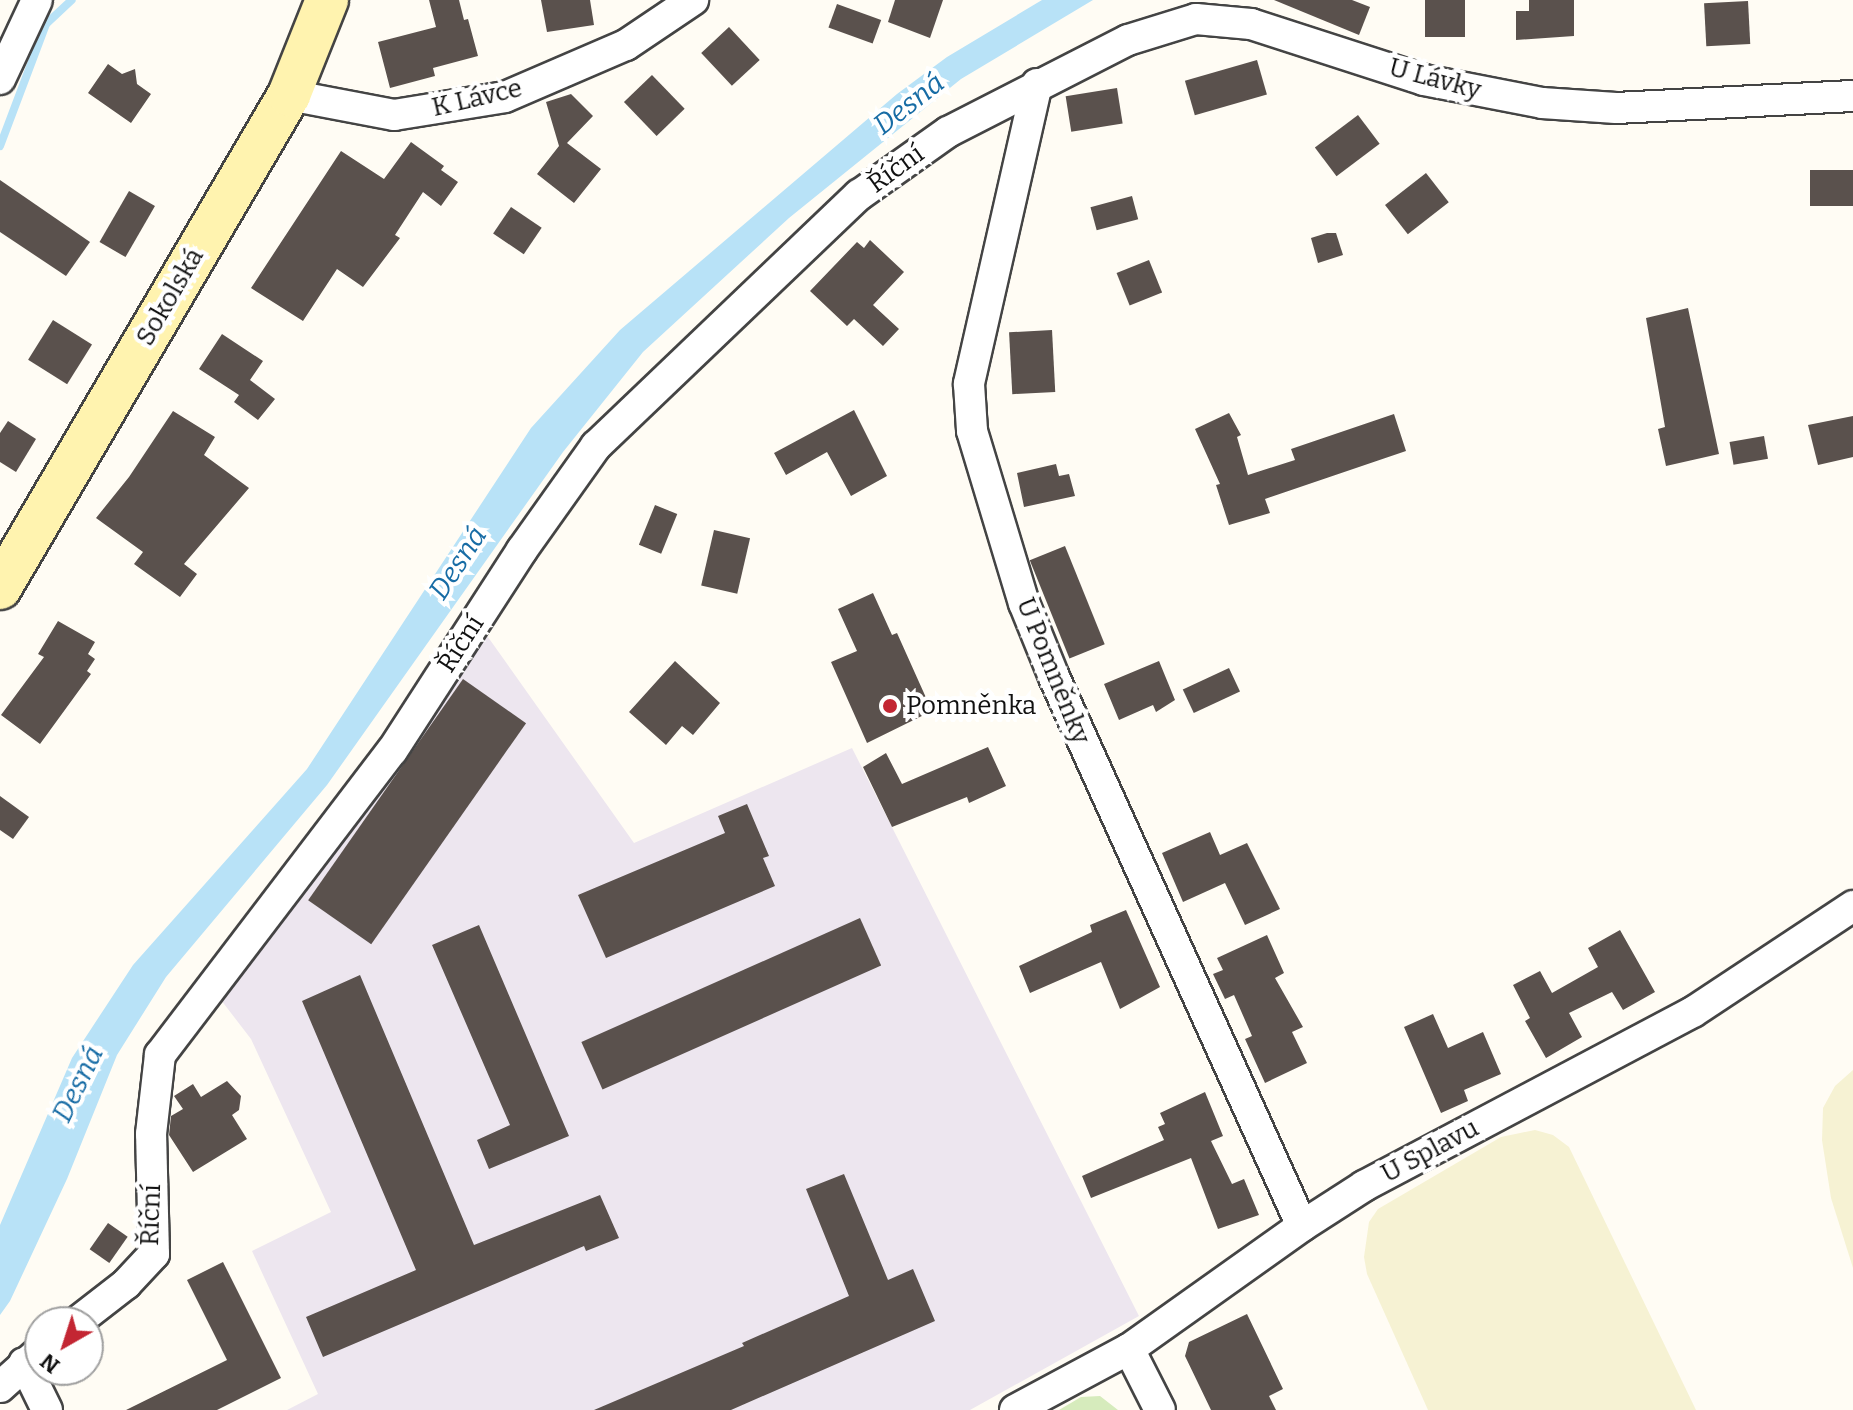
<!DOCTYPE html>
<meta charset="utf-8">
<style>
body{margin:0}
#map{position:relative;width:1853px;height:1410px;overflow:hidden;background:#fffcf4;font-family:Bitter,serif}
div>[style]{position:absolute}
.industrial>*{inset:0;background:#ede6ef}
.farmland>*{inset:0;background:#f6f2d3}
.green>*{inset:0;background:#d6ebbc}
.water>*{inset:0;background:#b8e2f7}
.stream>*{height:8px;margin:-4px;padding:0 4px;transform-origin:4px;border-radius:4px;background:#b8e2f7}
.building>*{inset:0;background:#5a514d;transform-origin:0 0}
.roads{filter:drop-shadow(2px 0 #444) drop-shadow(-2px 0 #444) drop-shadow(0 2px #444) drop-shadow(0 -2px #444)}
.street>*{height:30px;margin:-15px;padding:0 15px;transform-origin:15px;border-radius:15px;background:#fff}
.secondary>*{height:42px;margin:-21px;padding:0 21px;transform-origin:21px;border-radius:21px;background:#fff3af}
.dots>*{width:22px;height:22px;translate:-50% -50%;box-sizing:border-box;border:4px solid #fff;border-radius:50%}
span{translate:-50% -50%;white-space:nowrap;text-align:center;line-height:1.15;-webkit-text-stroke:8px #fff;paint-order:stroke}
.street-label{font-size:26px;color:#111}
.poi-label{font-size:26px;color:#111}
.left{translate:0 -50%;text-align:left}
.water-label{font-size:28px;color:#176ca5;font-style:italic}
.north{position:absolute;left:24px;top:1306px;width:80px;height:80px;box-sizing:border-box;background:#fff;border:2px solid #a0a0a0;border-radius:50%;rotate:219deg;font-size:22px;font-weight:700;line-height:32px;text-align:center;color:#111}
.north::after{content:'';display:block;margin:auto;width:28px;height:36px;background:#c32633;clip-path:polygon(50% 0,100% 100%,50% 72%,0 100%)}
</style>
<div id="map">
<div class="industrial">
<div style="clip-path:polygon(483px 630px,634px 843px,852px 748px,1139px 1316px,970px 1410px,287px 1410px,318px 1394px,252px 1251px,331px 1212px,251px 1039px,221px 1000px)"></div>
</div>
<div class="farmland">
<div style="clip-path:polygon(1853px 1070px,1853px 1268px,1831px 1198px,1822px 1140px,1823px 1108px,1835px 1086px)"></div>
<div style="clip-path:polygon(1535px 1130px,1553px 1135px,1569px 1147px,1696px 1410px,1428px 1410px,1367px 1274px,1364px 1257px,1369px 1222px,1378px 1209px,1501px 1137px)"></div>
</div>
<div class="green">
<div style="clip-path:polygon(1100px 1396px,1118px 1410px,1059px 1410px,1081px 1397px)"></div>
</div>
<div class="water">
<div style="clip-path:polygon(1042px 0,1093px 0,961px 79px,789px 218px,643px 352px,563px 452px,327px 785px,166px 977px,117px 1055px,67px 1179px,10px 1301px,0 1315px,0 1225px,72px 1058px,133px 965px,307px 769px,531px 428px,620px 330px,897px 94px,947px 57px)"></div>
</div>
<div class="stream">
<div style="left:0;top:146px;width:130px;rotate:-69.3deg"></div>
<div style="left:46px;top:24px;width:35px;rotate:-43deg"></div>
</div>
<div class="building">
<div style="clip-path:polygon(429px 0,459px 0,464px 20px,468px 19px,478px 56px,433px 68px,435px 76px,390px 88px,378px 42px,436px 27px)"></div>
<div style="clip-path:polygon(541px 0,590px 0,594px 25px,547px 32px)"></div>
<div style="clip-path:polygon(895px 0,943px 0,930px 38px,888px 22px)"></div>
<div style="clip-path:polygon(1274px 0,1352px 0,1370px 7px,1359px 35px)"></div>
<div style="left:1425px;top:0;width:40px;height:37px"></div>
<div style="clip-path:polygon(1529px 0,1574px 0,1574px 36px,1516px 40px,1516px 11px,1529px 11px)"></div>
<div style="left:1748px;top:1px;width:43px;height:44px;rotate:87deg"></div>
<div style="left:837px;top:4px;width:47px;height:25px;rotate:20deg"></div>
<div style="left:729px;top:27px;width:45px;height:38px;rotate:47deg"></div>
<div style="left:1257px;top:60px;width:36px;height:75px;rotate:74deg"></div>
<div style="clip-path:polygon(108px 64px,122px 74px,135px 69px,137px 84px,151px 94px,131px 123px,88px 93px)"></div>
<div style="left:652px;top:75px;width:47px;height:39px;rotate:46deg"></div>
<div style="left:1117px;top:88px;width:36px;height:52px;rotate:81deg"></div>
<div style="clip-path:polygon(571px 94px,593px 116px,567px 143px,601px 169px,574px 203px,537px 174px,559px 146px,546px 102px)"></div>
<div style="left:1358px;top:115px;width:36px;height:54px;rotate:53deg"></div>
<div style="clip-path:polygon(411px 142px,444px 166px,441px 170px,458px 182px,441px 206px,423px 192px,395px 235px,400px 238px,363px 287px,337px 269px,303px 321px,251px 288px,341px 151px,384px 179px)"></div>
<div style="left:1853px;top:170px;width:36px;height:43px;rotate:90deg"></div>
<div style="left:1426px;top:173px;width:37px;height:52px;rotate:52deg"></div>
<div style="clip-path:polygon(0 180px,90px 242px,66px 276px,0 232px)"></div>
<div style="left:129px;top:191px;width:30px;height:59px;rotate:30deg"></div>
<div style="left:1132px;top:196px;width:24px;height:43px;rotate:75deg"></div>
<div style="left:511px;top:207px;width:37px;height:32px;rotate:34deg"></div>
<div style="clip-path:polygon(1327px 233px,1336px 233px,1343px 255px,1318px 263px,1311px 238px)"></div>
<div style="clip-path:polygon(870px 240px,904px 272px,873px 305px,899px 329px,883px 346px,854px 319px,847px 326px,810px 291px,857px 242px,864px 248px)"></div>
<div style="left:1149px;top:260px;width:35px;height:35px;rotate:68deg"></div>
<div style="clip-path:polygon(1688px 308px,1719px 454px,1666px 466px,1658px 429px,1665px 427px,1646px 318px)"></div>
<div style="left:53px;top:320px;width:46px;height:47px;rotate:32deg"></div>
<div style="left:1052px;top:330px;width:62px;height:43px;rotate:87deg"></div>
<div style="clip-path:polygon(222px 334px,263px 361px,250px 380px,275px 399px,258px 420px,234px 402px,239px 395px,199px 369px)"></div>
<div style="clip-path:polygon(854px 410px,887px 476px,851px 496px,827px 452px,786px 475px,774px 453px)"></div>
<div style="clip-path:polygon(173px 411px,215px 437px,204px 455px,249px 488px,184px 564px,197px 574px,180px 597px,134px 564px,143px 552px,96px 518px,129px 477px)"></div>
<div style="clip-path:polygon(1229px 413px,1241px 435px,1237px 437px,1248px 475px,1295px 460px,1291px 449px,1394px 414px,1406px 451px,1265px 499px,1270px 513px,1229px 525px,1216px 485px,1220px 484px,1195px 429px)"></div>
<div style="clip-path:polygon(1853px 416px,1853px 457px,1818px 465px,1808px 425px)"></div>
<div style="clip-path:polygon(8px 421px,36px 439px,16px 472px,0 462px,0 433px)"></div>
<div style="left:1764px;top:436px;width:23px;height:35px;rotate:80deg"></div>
<div style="clip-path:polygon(1056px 464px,1059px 476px,1069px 474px,1075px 496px,1024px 507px,1017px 473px)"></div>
<div style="left:655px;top:505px;width:24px;height:43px;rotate:22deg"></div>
<div style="left:714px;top:530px;width:37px;height:57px;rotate:13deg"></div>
<div style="left:1065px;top:546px;width:106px;height:38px;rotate:68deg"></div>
<div style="clip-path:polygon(873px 593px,892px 635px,897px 633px,932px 711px,867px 743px,831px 662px,857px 651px,838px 609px)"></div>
<div style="clip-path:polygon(58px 621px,95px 642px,88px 654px,95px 659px,87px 671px,91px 674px,40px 744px,1px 715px,44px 657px,38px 654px)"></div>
<div style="clip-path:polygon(675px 661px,720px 703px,693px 735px,682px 726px,666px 745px,629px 712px)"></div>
<div style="clip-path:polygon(1159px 661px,1175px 700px,1156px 712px,1153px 705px,1119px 720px,1104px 684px)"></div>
<div style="left:1229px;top:668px;width:26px;height:51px;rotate:65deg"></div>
<div style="left:463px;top:679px;width:77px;height:270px;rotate:35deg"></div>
<div style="clip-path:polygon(988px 747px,1006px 786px,969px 803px,967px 797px,892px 827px,863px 767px,886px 753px,902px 784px)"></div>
<div style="clip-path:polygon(0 796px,29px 817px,13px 839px,0 830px)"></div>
<div style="clip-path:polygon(747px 804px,769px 856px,763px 858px,775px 886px,606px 958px,578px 895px,725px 833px,718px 816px)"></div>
<div style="clip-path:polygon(1210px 832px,1220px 855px,1247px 843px,1280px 909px,1245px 925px,1225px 883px,1183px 902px,1162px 853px)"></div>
<div style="clip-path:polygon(1126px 910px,1160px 987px,1120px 1009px,1101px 962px,1030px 993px,1019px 966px,1092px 932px,1090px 925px)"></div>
<div style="left:860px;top:918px;width:52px;height:305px;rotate:66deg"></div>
<div style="clip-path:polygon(479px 925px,569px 1136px,489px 1169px,477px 1140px,510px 1125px,432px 945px)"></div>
<div style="clip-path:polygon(1620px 930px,1655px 992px,1623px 1010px,1612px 992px,1569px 1013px,1582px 1037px,1546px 1058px,1525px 1021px,1530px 1018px,1513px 985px,1540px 971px,1552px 993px,1598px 967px,1588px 948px)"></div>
<div style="clip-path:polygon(1267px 935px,1284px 973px,1275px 978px,1303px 1027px,1292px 1032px,1307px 1063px,1265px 1083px,1245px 1039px,1252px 1036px,1234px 995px,1225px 999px,1213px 974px,1223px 970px,1217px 958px)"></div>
<div style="clip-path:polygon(360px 975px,474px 1245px,600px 1195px,619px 1238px,586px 1251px,584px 1246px,323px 1357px,306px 1317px,416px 1270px,302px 1001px)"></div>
<div style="clip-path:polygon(1433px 1014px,1448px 1048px,1483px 1032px,1501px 1074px,1464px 1090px,1468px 1101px,1441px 1113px,1404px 1027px)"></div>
<div style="clip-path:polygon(227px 1081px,241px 1096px,239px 1110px,232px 1115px,247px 1139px,193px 1172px,169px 1135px,171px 1116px,183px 1109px,174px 1096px,193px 1084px,201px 1097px)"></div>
<div style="clip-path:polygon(1205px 1092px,1223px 1136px,1211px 1141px,1232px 1184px,1244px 1179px,1259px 1215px,1218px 1229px,1191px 1158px,1091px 1198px,1082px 1176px,1164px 1140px,1158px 1127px,1165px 1124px,1160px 1113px)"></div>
<div style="clip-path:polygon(844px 1174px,888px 1280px,913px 1269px,935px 1321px,731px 1410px,594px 1410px,744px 1346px,742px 1343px,849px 1296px,806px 1189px)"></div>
<div style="left:108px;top:1223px;width:24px;height:32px;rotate:35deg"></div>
<div style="clip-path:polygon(223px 1262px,281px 1378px,217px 1410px,126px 1410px,227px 1360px,187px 1280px)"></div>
<div style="clip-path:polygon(1247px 1314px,1283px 1389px,1269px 1396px,1276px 1410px,1211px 1410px,1185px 1356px,1189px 1342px)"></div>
</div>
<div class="roads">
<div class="street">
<div style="left:0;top:79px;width:87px;rotate:-64.9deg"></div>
<div style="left:1037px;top:84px;width:308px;rotate:102.8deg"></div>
<div style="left:969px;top:384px;width:47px;rotate:86.3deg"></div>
<div style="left:972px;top:431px;width:180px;rotate:73.2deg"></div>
<div style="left:1024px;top:603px;width:80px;rotate:67.9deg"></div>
<div style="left:1054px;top:677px;width:602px;rotate:65.69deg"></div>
<div style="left:289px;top:95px;width:107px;rotate:10.8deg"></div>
<div style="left:394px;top:115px;width:112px;rotate:-9.2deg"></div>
<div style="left:505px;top:97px;width:132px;rotate:-23.3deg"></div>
<div style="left:626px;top:45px;width:81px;rotate:-33.9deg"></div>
<div style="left:77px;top:1322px;width:62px;rotate:-37.8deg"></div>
<div style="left:126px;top:1284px;width:41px;rotate:-47deg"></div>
<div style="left:154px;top:1254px;width:120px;rotate:-91.4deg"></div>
<div style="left:151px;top:1134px;width:80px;rotate:-83.5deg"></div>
<div style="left:160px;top:1055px;width:382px;rotate:-52.7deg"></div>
<div style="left:392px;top:751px;width:239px;rotate:-57.1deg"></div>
<div style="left:522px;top:550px;width:128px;rotate:-54.6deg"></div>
<div style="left:596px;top:446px;width:364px;rotate:-43.7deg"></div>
<div style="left:859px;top:195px;width:109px;rotate:-35.3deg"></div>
<div style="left:948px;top:132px;width:202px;rotate:-27.1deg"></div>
<div style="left:1128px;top:40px;width:71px;rotate:-17.2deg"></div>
<div style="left:1196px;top:19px;width:55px;rotate:5.2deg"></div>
<div style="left:1251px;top:24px;width:182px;rotate:17.9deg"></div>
<div style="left:1424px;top:80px;width:120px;rotate:11deg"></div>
<div style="left:1542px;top:103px;width:74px;rotate:3.9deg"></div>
<div style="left:1616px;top:108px;width:237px;rotate:-2.9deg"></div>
<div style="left:1129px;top:1349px;width:68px;rotate:63.1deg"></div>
<div style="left:24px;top:1363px;width:52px;rotate:63.9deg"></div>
<div style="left:0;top:1387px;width:54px;rotate:-42deg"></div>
<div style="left:1015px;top:1410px;width:129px;rotate:-28.2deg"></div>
<div style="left:1129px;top:1349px;width:212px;rotate:-35.4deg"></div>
<div style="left:1302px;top:1226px;width:74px;rotate:-32.8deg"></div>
<div style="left:1364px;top:1186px;width:372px;rotate:-27.9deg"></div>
<div style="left:1693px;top:1012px;width:192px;rotate:-33.5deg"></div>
</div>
<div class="secondary">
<div style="left:0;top:588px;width:571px;rotate:-59.62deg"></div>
<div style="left:289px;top:95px;width:102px;rotate:-68.2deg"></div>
</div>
</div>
<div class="dots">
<div style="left:890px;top:706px;background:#c32633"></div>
</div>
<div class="street-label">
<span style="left:1435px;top:79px;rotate:15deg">U Lávky</span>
<span style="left:477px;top:98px;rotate:-13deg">K Lávce</span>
<span style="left:896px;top:169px;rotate:-36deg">Říční</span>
<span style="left:170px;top:297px;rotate:-60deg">Sokolská</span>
<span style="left:461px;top:644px;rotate:-57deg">Říční</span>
<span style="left:1053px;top:671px;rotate:68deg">U Pomněnky</span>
<span style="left:1430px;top:1151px;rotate:-28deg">U Splavu</span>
<span style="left:151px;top:1215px;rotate:-88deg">Říční</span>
</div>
<div class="poi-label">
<span class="left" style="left:906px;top:706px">Pomněnka</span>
</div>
<div class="water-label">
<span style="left:909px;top:104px;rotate:-38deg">Desná</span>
<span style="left:458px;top:563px;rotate:-57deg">Desná</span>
<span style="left:78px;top:1084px;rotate:-64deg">Desná</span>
</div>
<div class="north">N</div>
</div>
